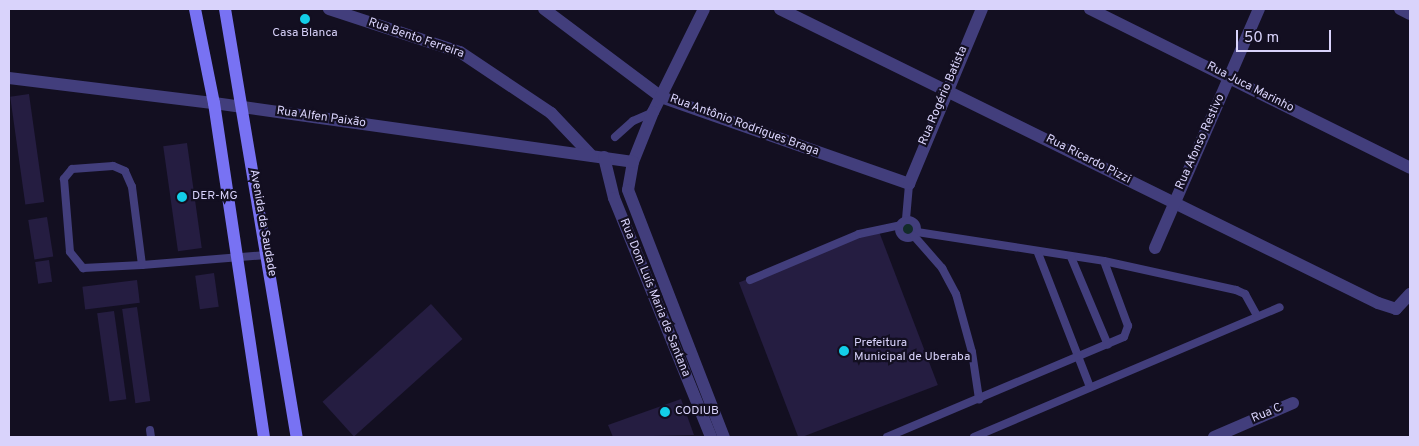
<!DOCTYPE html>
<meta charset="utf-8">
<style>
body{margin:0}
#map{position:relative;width:1419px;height:446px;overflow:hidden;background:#130f21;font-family:Overpass,sans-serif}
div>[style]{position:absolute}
.green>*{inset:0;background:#132b2a}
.round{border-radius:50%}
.building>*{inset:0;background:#251d41;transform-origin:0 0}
.service>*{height:8px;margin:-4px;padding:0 4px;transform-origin:4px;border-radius:4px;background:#423e7c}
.service>.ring{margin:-4px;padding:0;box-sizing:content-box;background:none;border:8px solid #423e7c;border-radius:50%}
.minor>*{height:12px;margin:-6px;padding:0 6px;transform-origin:6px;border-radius:6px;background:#423e7c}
.tertiary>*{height:12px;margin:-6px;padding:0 6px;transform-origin:6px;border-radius:6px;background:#423e7c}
.secondary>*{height:12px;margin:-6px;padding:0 6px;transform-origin:6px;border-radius:6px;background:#7872f3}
.dots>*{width:14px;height:14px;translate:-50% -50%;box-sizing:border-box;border:2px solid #130f21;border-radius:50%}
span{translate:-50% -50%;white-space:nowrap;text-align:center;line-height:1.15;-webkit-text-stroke:4.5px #130f21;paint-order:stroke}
.poi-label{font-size:12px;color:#d9d3fb}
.left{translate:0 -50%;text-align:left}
.street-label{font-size:12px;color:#d9d3fb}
.frame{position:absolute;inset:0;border:10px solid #d9d3fb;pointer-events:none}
.scale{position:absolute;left:1236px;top:30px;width:95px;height:22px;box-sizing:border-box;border:2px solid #d9d3fb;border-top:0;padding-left:6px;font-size:15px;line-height:18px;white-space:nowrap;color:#d9d3fb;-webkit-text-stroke:4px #130f21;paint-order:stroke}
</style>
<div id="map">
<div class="green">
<div class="round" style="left:899px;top:220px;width:18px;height:18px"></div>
</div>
<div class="building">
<div style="left:29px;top:94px;width:109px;height:19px;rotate:82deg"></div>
<div style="left:187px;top:143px;width:106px;height:24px;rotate:82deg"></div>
<div style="left:47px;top:217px;width:40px;height:19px;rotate:81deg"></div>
<div style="left:878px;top:229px;width:167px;height:149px;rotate:69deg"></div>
<div style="left:49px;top:260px;width:22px;height:14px;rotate:82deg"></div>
<div style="left:214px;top:273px;width:34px;height:19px;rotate:82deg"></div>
<div style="left:137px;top:280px;width:23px;height:55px;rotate:83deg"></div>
<div style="left:431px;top:304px;width:47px;height:146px;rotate:48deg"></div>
<div style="left:137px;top:307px;width:95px;height:15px;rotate:82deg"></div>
<div style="left:114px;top:311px;width:89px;height:17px;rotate:82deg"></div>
<div style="clip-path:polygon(681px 399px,694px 435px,613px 437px,608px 425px)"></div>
</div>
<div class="service">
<div style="left:615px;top:137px;width:24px;rotate:-42deg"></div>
<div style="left:633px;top:121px;width:22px;rotate:-24deg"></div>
<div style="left:906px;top:219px;width:35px;rotate:-85deg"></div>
<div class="ring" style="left:899px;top:220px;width:10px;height:10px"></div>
<div style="left:917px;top:232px;width:189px;rotate:8.8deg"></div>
<div style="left:1104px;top:261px;width:135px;rotate:12.4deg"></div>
<div style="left:1236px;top:290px;width:10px;rotate:24deg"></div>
<div style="left:1245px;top:294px;width:25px;rotate:61deg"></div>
<div style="left:914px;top:236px;width:43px;rotate:48.8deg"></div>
<div style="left:942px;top:268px;width:30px;rotate:62deg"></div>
<div style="left:956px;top:294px;width:60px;rotate:74.6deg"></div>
<div style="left:972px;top:352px;width:48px;rotate:81.5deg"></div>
<div style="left:1038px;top:253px;width:144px;rotate:68.8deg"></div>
<div style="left:1071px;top:257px;width:95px;rotate:67.2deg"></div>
<div style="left:142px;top:265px;width:79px;rotate:-97.3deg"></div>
<div style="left:132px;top:187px;width:17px;rotate:-114deg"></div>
<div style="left:125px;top:171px;width:13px;rotate:-157deg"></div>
<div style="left:113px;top:166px;width:41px;rotate:175.8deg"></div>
<div style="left:72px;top:169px;width:13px;rotate:129deg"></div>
<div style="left:64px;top:179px;width:73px;rotate:85.3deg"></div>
<div style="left:70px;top:252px;width:21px;rotate:51deg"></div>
<div style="left:83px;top:268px;width:59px;rotate:-2.9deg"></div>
<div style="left:142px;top:265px;width:125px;rotate:-4.6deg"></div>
<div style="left:750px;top:280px;width:118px;rotate:-22.9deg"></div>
<div style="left:859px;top:234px;width:40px;rotate:-12deg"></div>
<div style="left:150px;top:430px;width:7px;rotate:82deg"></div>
<div style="left:887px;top:437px;width:257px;rotate:-22.9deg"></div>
<div style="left:1124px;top:337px;width:12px;rotate:-70deg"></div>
<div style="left:1128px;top:326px;width:69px;rotate:-110.3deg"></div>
<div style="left:974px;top:437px;width:332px;rotate:-23deg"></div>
</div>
<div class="minor">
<div style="left:544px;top:9px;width:146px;rotate:36.9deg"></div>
<div style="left:661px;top:97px;width:263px;rotate:19.3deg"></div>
<div style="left:909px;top:184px;width:190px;rotate:-67.4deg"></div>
<div style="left:780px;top:9px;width:666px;rotate:26.18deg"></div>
<div style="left:1378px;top:303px;width:19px;rotate:18deg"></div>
<div style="left:1396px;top:309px;width:21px;rotate:-47deg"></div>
<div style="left:1090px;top:9px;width:357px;rotate:26.4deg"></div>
<div style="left:1400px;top:9px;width:11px;rotate:27deg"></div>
<div style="left:9px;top:78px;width:207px;rotate:7deg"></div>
<div style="left:1155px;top:248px;width:261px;rotate:-66.5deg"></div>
<div style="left:1214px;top:437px;width:86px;rotate:-23.3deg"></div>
</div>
<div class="tertiary">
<div style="left:329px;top:9px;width:138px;rotate:18.2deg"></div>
<div style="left:460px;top:52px;width:110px;rotate:33.8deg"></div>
<div style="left:551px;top:113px;width:57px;rotate:46.4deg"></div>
<div style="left:704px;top:9px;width:115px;rotate:116.3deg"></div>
<div style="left:653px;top:112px;width:54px;rotate:111.8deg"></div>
<div style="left:633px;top:162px;width:28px;rotate:100deg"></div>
<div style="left:628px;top:190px;width:265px;rotate:68.8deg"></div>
<div style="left:214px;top:103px;width:423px;rotate:8deg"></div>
<div style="left:604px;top:157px;width:42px;rotate:76.3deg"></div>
<div style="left:614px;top:198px;width:258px;rotate:67.9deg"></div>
</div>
<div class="secondary">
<div style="left:195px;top:9px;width:96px;rotate:78.6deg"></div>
<div style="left:214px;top:103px;width:338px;rotate:81.5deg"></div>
<div style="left:225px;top:9px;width:434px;rotate:80.5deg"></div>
</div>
<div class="dots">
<div style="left:305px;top:19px;background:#13cee8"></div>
<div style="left:182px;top:197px;background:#13cee8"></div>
<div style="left:844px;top:351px;background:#13cee8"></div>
<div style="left:665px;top:412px;background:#13cee8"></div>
</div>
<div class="poi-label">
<span style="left:305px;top:34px">Casa Blanca</span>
<span class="left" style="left:192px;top:197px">DER-MG</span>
<span class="left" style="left:854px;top:351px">Prefeitura<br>Municipal de Uberaba</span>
<span class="left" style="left:675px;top:412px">CODIUB</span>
</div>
<div class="street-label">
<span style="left:416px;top:39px;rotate:19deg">Rua Bento Ferreira</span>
<span style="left:1250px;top:88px;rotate:27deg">Rua Juca Marinho</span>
<span style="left:944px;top:96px;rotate:-67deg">Rua Rogério Batista</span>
<span style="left:321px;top:118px;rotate:8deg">Rua Alfen Paixão</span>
<span style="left:744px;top:126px;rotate:20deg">Rua Antônio Rodrigues Braga</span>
<span style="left:1201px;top:142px;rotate:-66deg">Rua Afonso Restivo</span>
<span style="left:1088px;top:160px;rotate:27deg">Rua Ricardo Pizzi</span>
<span style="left:262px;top:223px;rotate:80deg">Avenida da Saudade</span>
<span style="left:654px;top:298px;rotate:68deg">Rua Dom Luís Maria de Santana</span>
<span style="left:1267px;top:414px;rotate:-23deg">Rua C</span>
</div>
<div class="frame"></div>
<div class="scale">50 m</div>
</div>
